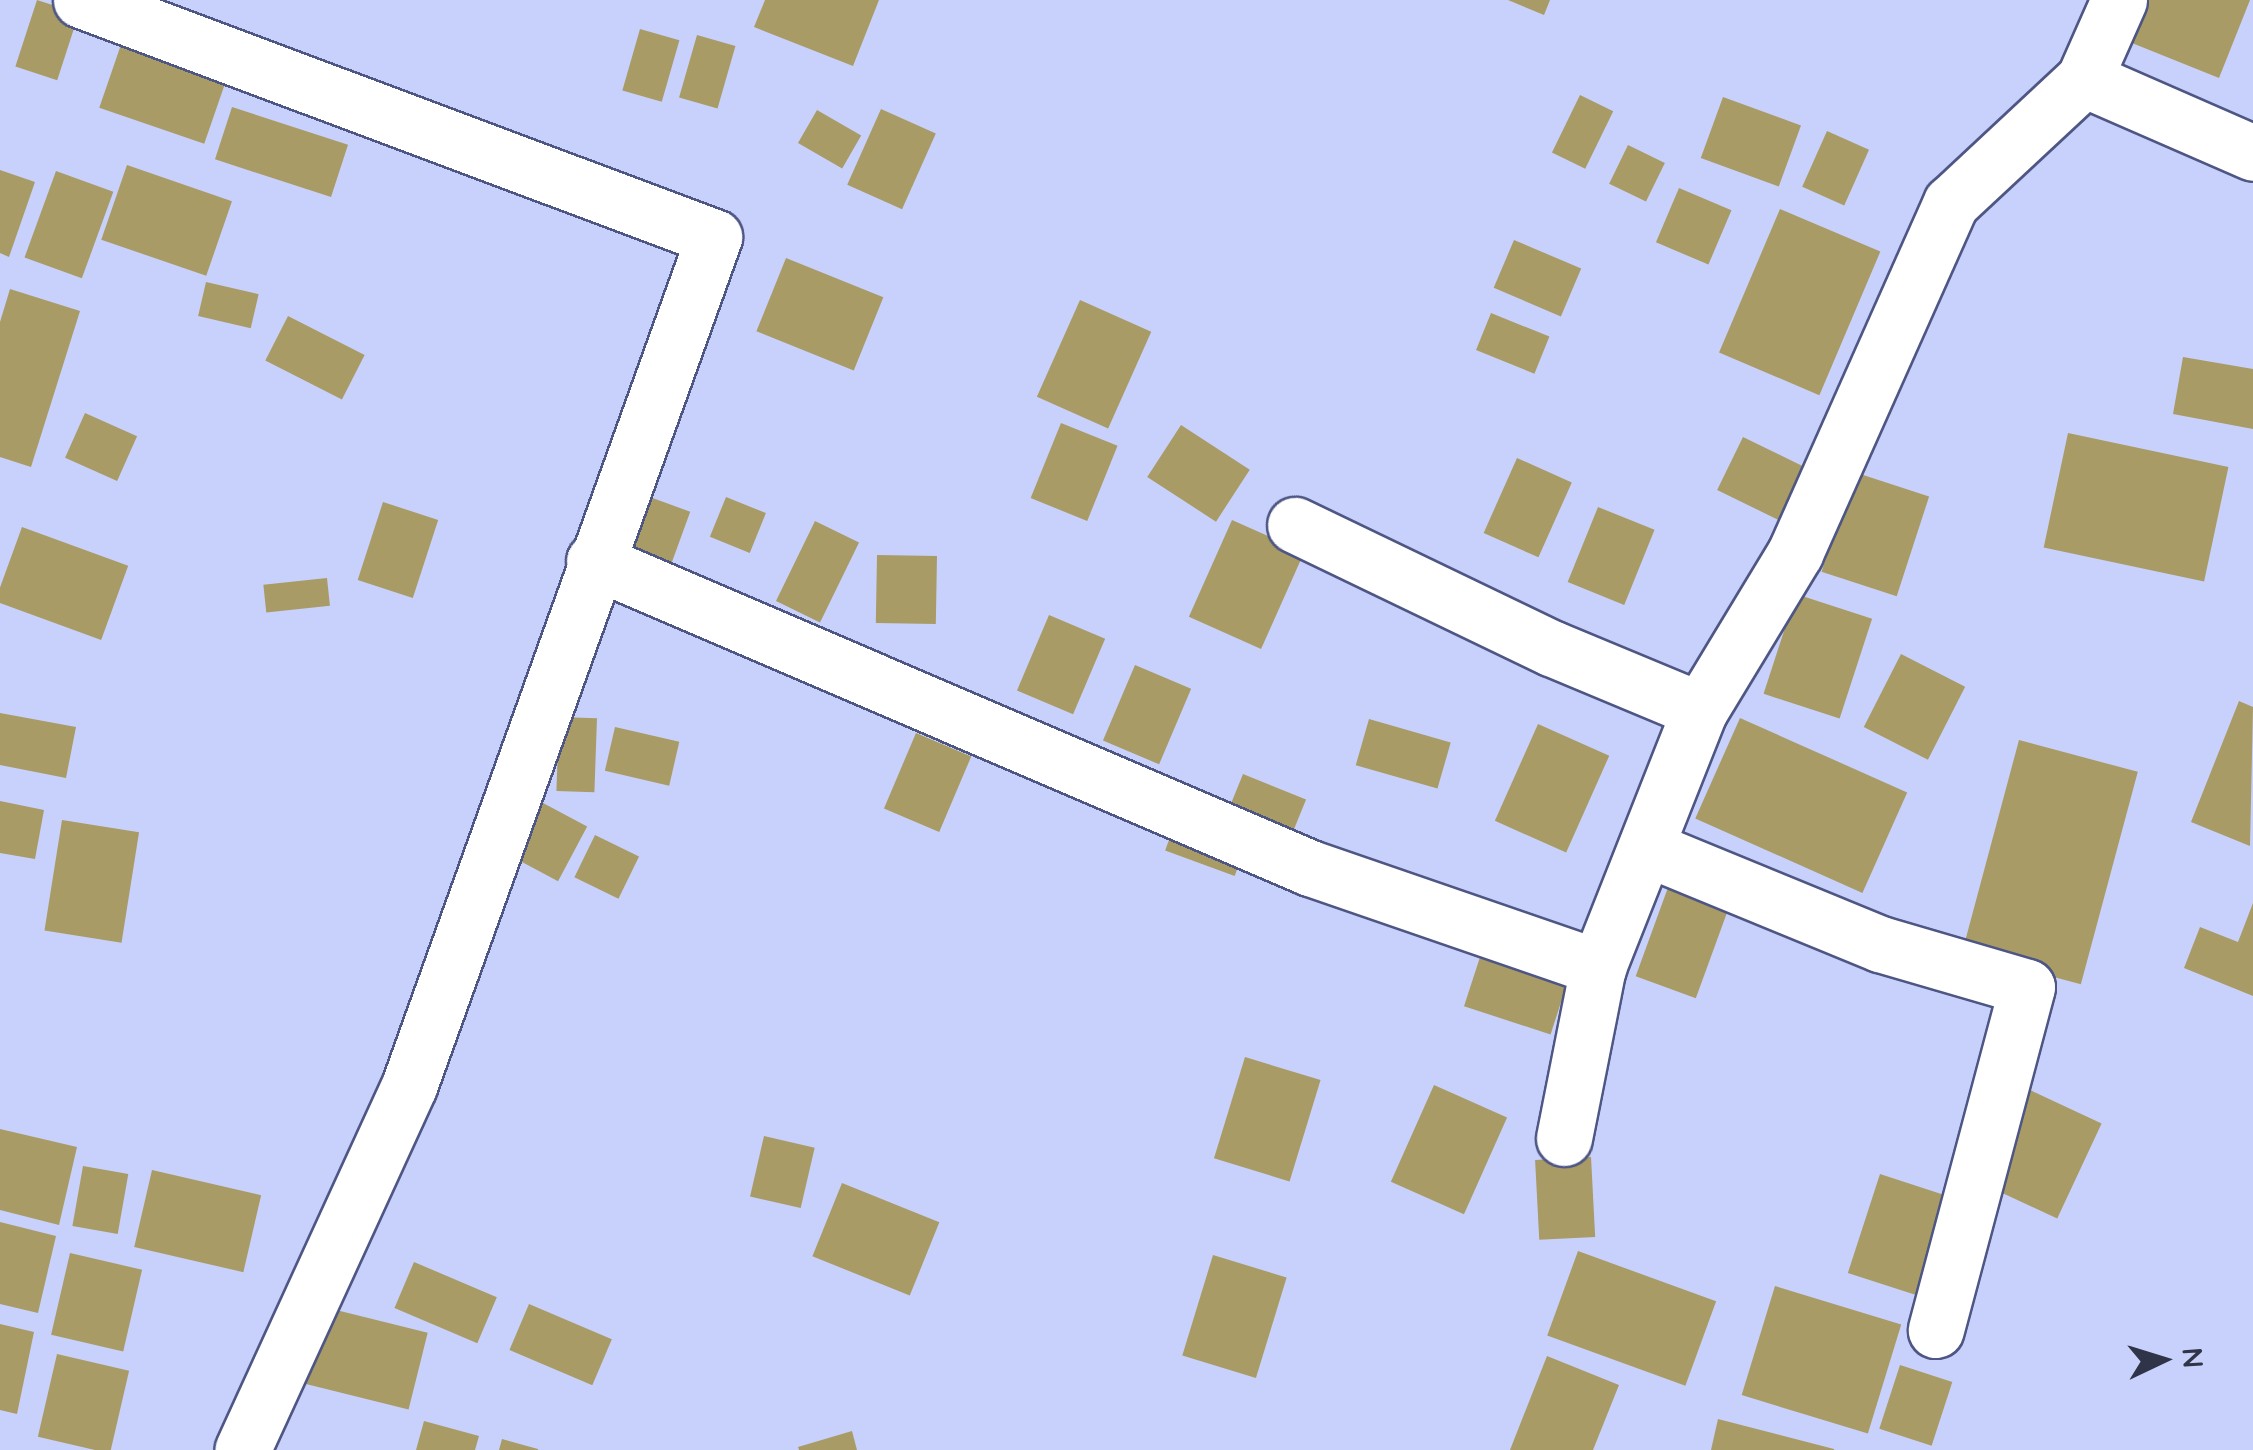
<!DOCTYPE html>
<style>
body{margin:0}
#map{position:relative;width:2253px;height:1450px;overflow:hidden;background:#c8d1fb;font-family:Quicksand,sans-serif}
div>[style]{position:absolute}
.building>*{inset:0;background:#a99b65;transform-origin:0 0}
.roads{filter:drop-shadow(2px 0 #4e5684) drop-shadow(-2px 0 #4e5684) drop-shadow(0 2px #4e5684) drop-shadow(0 -2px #4e5684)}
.minor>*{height:55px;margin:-27.5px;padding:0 27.5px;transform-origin:27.5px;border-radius:27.5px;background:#fff}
span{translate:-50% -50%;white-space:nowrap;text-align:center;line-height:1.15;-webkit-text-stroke:8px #c8d1fb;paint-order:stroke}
.north{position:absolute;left:2113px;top:1310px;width:100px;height:100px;-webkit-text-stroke:8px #c8d1fb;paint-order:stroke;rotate:86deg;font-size:28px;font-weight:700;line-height:40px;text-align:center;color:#303449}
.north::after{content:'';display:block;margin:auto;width:35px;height:45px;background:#303449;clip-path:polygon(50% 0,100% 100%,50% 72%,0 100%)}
</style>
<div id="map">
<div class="building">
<div style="left:37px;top:0;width:44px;height:70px;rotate:18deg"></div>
<div style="clip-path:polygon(765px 0,879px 0,853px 66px,754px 27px)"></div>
<div style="clip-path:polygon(1508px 0,1550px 0,1544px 15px)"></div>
<div style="clip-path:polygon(2132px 0,2250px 0,2219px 78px,2117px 37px)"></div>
<div style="left:640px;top:29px;width:41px;height:64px;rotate:16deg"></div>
<div style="left:125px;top:33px;width:111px;height:79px;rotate:19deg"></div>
<div style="left:697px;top:35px;width:40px;height:65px;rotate:16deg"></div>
<div style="left:1580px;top:95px;width:37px;height:64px;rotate:26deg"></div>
<div style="left:1723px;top:97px;width:83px;height:65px;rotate:20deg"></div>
<div style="left:232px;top:107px;width:122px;height:55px;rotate:18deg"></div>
<div style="left:881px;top:109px;width:60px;height:83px;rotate:24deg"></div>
<div style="left:817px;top:110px;width:51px;height:38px;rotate:30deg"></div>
<div style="left:1827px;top:131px;width:46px;height:61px;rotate:24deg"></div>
<div style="left:1628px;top:145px;width:41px;height:43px;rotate:26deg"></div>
<div style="left:127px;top:165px;width:111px;height:79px;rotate:19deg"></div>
<div style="clip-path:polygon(0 170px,35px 182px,9px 257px,0 253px)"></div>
<div style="left:56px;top:171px;width:61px;height:92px;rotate:20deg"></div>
<div style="left:1679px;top:188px;width:57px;height:59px;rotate:23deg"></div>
<div style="left:1780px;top:209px;width:109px;height:156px;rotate:23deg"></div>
<div style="left:1514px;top:240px;width:73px;height:52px;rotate:23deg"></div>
<div style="left:786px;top:258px;width:105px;height:79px;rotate:22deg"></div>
<div style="left:206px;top:282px;width:54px;height:35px;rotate:13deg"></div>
<div style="clip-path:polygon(10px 289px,80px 311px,31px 467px,0 457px,0 322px)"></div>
<div style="left:1080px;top:300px;width:78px;height:106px;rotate:24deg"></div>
<div style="left:1491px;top:313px;width:63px;height:40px;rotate:22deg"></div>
<div style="left:288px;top:316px;width:86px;height:50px;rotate:27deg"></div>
<div style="clip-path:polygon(2183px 357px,2253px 369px,2253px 429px,2173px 414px)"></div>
<div style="left:85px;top:413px;width:57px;height:49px;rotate:24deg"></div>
<div style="left:1061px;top:423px;width:61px;height:81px;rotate:22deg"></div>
<div style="left:1181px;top:425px;width:82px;height:62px;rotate:33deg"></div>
<div style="left:2068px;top:433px;width:164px;height:117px;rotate:12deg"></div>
<div style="left:1743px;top:437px;width:78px;height:59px;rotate:26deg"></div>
<div style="left:1517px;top:458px;width:60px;height:82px;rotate:24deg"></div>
<div style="left:1854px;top:472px;width:79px;height:105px;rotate:18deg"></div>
<div style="left:647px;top:496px;width:46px;height:59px;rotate:20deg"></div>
<div style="left:726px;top:497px;width:43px;height:43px;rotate:22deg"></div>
<div style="left:383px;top:502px;width:58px;height:82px;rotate:18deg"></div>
<div style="left:1598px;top:507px;width:61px;height:81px;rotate:22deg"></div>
<div style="left:1232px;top:520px;width:79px;height:106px;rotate:24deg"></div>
<div style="left:815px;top:521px;width:49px;height:89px;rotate:26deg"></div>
<div style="left:22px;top:527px;width:113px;height:79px;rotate:20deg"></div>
<div style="left:877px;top:555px;width:60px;height:68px;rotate:1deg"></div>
<div style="left:327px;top:578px;width:28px;height:64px;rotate:84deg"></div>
<div style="left:1796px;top:594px;width:80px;height:105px;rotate:18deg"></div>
<div style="left:1049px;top:615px;width:61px;height:82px;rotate:23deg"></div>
<div style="left:1901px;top:654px;width:72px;height:82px;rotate:27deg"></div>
<div style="left:1135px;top:665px;width:61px;height:82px;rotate:23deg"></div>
<div style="clip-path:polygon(2239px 701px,2253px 707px,2250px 846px,2191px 822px)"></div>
<div style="clip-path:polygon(0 713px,76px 727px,66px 778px,0 765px)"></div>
<div style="left:559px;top:717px;width:38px;height:74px;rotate:2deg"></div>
<div style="left:1740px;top:718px;width:183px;height:110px;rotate:24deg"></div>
<div style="left:1369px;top:719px;width:85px;height:48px;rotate:16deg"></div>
<div style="left:1538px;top:724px;width:78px;height:106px;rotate:24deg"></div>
<div style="left:615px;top:727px;width:66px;height:45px;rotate:13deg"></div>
<div style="left:916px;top:733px;width:60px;height:82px;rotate:23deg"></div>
<div style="left:2019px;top:740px;width:123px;height:220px;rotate:15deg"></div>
<div style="left:1243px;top:774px;width:68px;height:43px;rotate:22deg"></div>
<div style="left:528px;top:795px;width:67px;height:62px;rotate:28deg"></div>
<div style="clip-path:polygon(0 801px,44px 810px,35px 859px,0 853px)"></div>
<div style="left:62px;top:820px;width:78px;height:112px;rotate:9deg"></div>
<div style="left:1173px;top:829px;width:74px;height:23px;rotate:20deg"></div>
<div style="left:595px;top:835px;width:49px;height:47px;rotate:26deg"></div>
<div style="left:1674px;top:871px;width:64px;height:112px;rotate:20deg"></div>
<div style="clip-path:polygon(2253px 903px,2253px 996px,2184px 968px,2200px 927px,2238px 942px)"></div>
<div style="left:1481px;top:954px;width:91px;height:55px;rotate:18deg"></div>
<div style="left:1245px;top:1057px;width:79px;height:106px;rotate:17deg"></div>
<div style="left:1434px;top:1085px;width:80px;height:106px;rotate:24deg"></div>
<div style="left:2030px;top:1090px;width:79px;height:105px;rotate:25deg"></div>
<div style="clip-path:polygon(0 1129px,77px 1147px,59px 1225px,0 1210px)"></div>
<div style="left:764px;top:1136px;width:52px;height:62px;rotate:13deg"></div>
<div style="left:1591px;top:1157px;width:80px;height:56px;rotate:87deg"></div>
<div style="left:83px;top:1166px;width:46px;height:61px;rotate:10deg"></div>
<div style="left:152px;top:1170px;width:112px;height:79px;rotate:13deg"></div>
<div style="left:1880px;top:1174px;width:79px;height:104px;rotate:18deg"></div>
<div style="left:842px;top:1183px;width:105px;height:79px;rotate:22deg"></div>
<div style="clip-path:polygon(0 1222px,56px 1236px,38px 1313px,0 1304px)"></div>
<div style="left:1578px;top:1251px;width:147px;height:90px;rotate:20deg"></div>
<div style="left:70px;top:1253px;width:74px;height:84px;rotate:13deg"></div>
<div style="left:1213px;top:1255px;width:77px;height:105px;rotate:17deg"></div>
<div style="left:414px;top:1262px;width:90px;height:50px;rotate:23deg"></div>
<div style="left:1775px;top:1286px;width:132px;height:114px;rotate:17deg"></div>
<div style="left:529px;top:1304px;width:90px;height:50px;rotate:23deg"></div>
<div style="left:320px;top:1306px;width:111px;height:79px;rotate:14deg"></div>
<div style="clip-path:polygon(0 1324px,34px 1332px,17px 1414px,0 1410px)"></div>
<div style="left:57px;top:1354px;width:74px;height:85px;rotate:13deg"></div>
<div style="clip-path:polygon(1547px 1356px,1619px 1385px,1593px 1450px,1510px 1450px)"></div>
<div style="left:1900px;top:1365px;width:55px;height:67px;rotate:18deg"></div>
<div style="clip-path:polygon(1718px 1419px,1834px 1449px,1834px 1450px,1711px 1450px)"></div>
<div style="clip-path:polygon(424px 1421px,479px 1436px,475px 1450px,416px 1450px)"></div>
<div style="clip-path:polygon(852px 1431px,857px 1450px,799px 1450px,798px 1447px)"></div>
<div style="clip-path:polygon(502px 1439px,538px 1449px,538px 1450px,499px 1450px)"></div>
</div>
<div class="roads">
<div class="minor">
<div style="left:81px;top:0;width:676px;rotate:20.53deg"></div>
<div style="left:714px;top:237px;width:902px;rotate:109.76deg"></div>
<div style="left:409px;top:1086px;width:400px;rotate:114.6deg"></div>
<div style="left:2119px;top:0;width:86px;rotate:113.9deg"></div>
<div style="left:2084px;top:79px;width:184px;rotate:23.6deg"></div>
<div style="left:594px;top:561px;width:779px;rotate:23.21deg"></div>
<div style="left:1310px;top:868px;width:305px;rotate:19deg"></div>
<div style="left:1598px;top:967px;width:277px;rotate:-68.4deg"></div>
<div style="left:1700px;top:710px;width:161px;rotate:-157.4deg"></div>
<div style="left:1551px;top:648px;width:284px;rotate:-154.3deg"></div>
<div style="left:1700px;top:710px;width:184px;rotate:-58.8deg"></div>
<div style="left:1795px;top:553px;width:383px;rotate:-66deg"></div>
<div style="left:1951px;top:203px;width:182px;rotate:-43deg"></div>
<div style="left:1646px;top:848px;width:253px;rotate:22.3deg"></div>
<div style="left:1880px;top:944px;width:153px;rotate:16.3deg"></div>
<div style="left:2027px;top:987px;width:355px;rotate:104.9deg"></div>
<div style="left:1564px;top:1138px;width:174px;rotate:-78.8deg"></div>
</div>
</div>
<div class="north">N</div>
</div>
